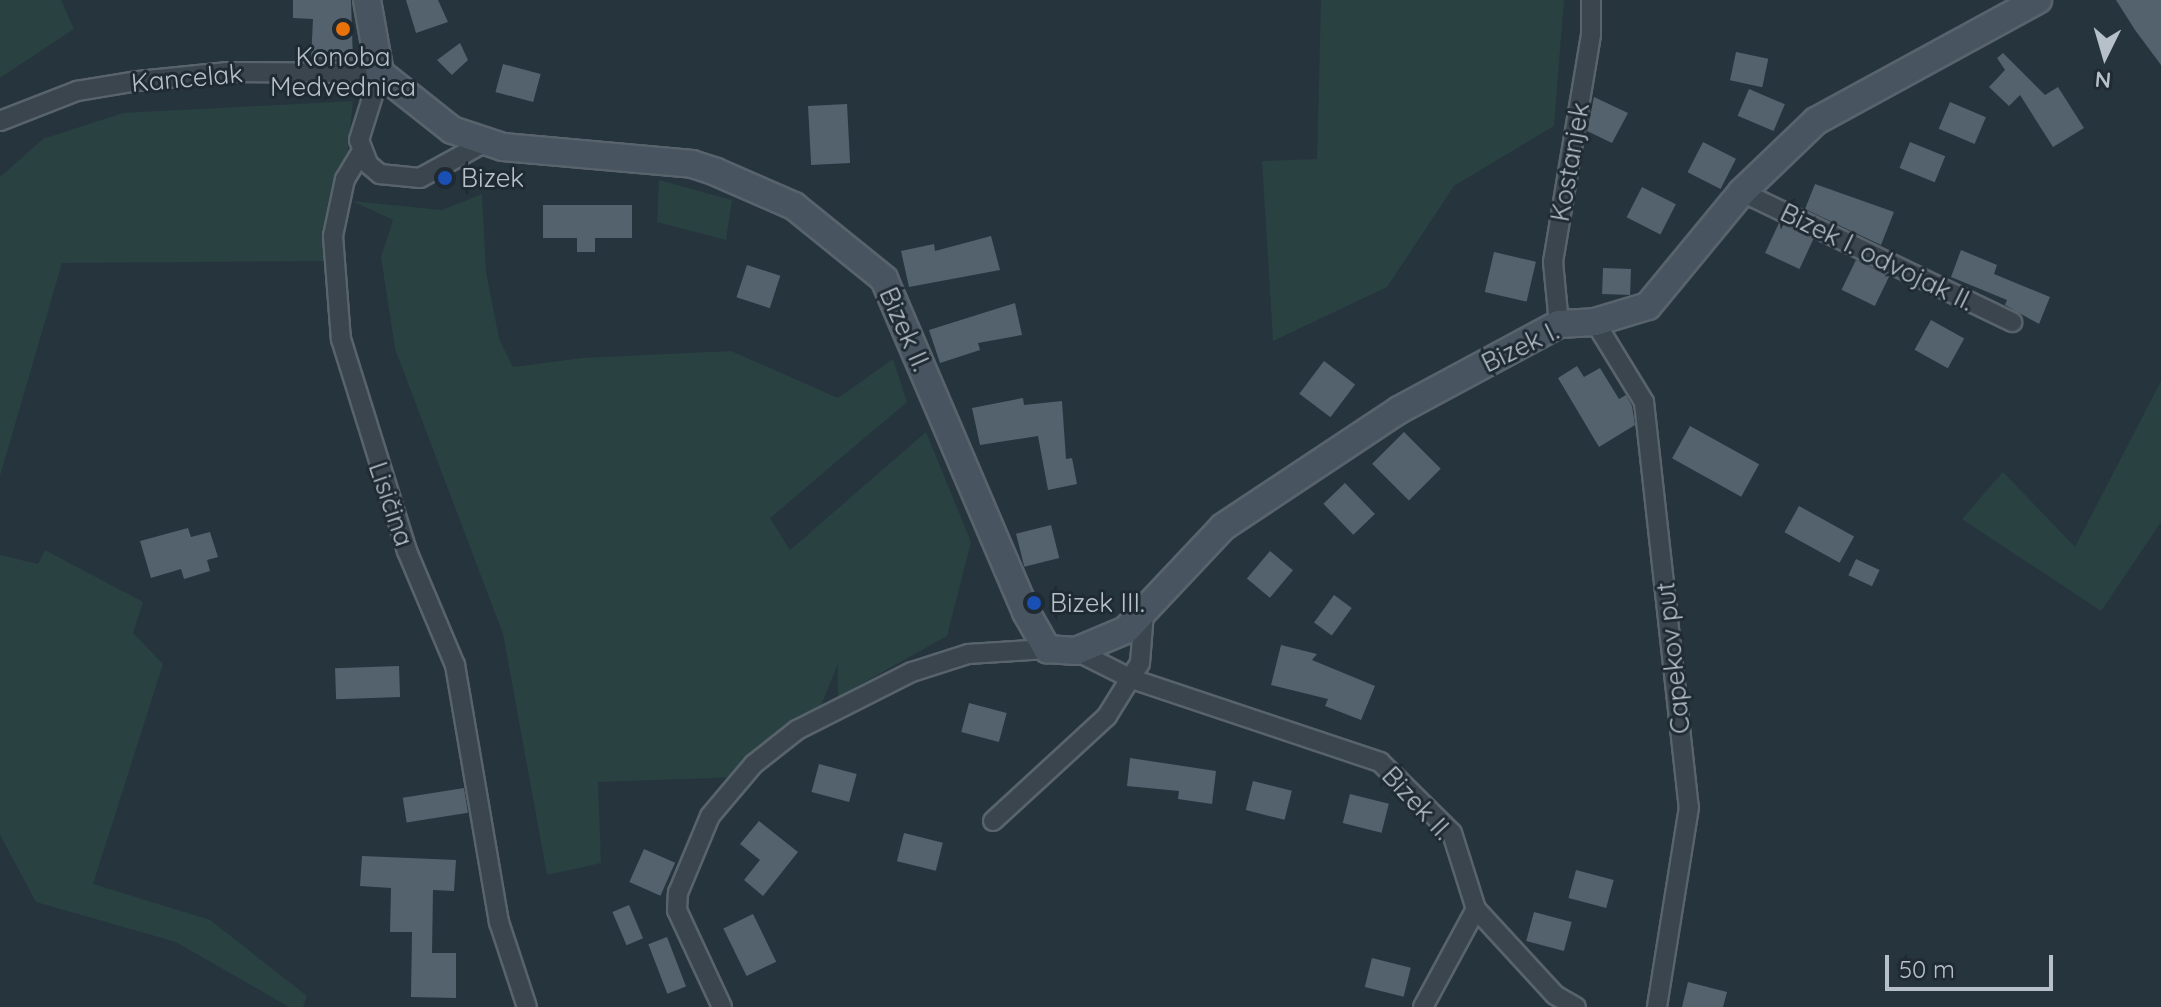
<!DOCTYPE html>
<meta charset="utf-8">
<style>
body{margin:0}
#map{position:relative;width:2161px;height:1007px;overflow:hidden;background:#26343e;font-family:Quicksand,sans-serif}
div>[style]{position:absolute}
.green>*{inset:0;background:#294140}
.building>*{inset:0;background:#54626e;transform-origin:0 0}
.roads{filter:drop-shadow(2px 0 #58636c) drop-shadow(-2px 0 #58636c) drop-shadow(0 2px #58636c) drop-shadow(0 -2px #58636c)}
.street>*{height:18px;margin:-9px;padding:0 9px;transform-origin:9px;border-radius:9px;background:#3a454e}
.secondary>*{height:26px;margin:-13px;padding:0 13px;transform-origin:13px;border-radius:13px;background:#485561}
.dots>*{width:22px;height:22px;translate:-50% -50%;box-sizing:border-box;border:4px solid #1f2a33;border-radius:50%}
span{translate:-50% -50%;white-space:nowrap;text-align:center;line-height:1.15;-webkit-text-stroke:6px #1f2a33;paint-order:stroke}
.poi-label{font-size:26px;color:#b6c0c9}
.left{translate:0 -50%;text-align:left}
.street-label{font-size:26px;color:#b6c0c9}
.north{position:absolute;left:2065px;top:16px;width:80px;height:80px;-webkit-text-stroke:6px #1f2a33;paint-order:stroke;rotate:185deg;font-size:22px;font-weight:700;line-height:32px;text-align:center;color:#b6c0c9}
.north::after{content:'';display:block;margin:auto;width:28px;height:36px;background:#b6c0c9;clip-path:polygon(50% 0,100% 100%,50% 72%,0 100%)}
.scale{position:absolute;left:1885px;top:955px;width:168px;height:36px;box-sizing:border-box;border:4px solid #b6c0c9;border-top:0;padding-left:10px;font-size:24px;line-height:28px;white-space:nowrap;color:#b6c0c9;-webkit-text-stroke:6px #1f2a33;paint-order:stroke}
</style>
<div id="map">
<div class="green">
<div style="clip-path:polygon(0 0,61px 0,74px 29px,0 78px)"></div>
<div style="clip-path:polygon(1321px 0,1564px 0,1554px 126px,1454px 186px,1387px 287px,1273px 341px,1262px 161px,1317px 159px)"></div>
<div style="clip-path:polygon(353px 101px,337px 261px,62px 263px,0 476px,0 177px,43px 139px,123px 113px)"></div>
<div style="clip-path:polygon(659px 180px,732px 200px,726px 240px,657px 222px)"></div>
<div style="clip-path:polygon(482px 194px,486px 271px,499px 339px,513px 367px,582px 358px,731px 351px,838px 398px,893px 359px,907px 402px,770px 518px,790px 550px,926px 432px,971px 542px,947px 636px,838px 697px,838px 664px,813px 725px,744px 777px,598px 782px,601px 863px,547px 875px,503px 634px,395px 349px,381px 257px,393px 220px,352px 201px,442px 210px)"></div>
<div style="clip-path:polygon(2161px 381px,2161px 522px,2101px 611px,1962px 519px,2003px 472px,2075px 547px)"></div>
<div style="clip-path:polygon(45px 550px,143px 602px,133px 633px,163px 664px,93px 884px,210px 920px,307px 996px,303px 1007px,289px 1007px,176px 942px,36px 902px,0 835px,0 555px,38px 564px)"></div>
</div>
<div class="building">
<div style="clip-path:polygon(293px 0,351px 0,353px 61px,311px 59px,313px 19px,293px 18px)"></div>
<div style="clip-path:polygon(406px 0,438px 0,448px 22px,416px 33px)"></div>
<div style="clip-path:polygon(2116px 0,2161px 0,2161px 65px,2135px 30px)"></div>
<div style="clip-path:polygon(460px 43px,468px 60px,452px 75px,437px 60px)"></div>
<div style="left:1736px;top:52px;width:33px;height:29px;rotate:12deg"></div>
<div style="clip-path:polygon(2003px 53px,2045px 95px,2058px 87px,2084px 128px,2053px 147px,2020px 95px,2009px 106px,1989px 87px,2005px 70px,1997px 58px)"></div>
<div style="left:503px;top:64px;width:39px;height:29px;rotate:15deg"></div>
<div style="left:1749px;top:89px;width:39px;height:29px;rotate:23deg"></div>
<div style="clip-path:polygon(1594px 97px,1628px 113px,1612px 143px,1587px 131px)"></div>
<div style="left:1950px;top:102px;width:39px;height:29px;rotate:23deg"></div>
<div style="left:847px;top:104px;width:59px;height:39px;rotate:87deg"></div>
<div style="left:1703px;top:142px;width:37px;height:34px;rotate:27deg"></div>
<div style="left:1910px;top:142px;width:38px;height:28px;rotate:22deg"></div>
<div style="clip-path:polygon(1815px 184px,1894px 212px,1881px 245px,1805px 209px)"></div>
<div style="left:1642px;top:187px;width:38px;height:34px;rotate:27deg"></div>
<div style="clip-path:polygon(543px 205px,632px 205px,632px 238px,595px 238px,595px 252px,577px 252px,577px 238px,543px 238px)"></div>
<div style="left:1779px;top:223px;width:38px;height:33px;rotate:25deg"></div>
<div style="clip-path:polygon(991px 236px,1000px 270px,909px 287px,901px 251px,934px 244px,935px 251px)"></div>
<div style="clip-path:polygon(1961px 250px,1997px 265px,1994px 274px,2050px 297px,2039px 324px,2005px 305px,2007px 300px,1951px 277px)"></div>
<div style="left:1494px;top:252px;width:43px;height:41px;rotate:13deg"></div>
<div style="left:1856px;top:260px;width:37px;height:33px;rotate:26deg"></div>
<div style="left:747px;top:265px;width:35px;height:34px;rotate:18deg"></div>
<div style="left:1603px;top:268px;width:28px;height:26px;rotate:2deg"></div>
<div style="clip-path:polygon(1015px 303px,1022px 335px,978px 343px,980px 350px,940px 363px,929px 330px)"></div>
<div style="left:1931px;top:320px;width:38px;height:34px;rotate:29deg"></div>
<div style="left:1324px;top:361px;width:39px;height:41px;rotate:37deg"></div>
<div style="clip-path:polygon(1577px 366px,1584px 377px,1600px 368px,1619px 399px,1626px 395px,1632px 406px,1635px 425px,1599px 447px,1558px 378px)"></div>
<div style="clip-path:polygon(1023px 398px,1024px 405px,1062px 401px,1066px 459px,1072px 458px,1077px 484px,1048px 490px,1038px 436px,980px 445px,972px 408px)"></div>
<div style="left:1690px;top:426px;width:79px;height:37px;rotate:29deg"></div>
<div style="left:1404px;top:432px;width:52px;height:45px;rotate:45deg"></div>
<div style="left:1345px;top:483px;width:43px;height:30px;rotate:46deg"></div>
<div style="left:1799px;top:506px;width:63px;height:30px;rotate:29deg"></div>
<div style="left:1051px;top:525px;width:34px;height:36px;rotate:76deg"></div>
<div style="clip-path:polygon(188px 528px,191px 537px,210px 532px,218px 557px,207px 560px,210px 571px,184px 579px,181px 569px,151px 578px,140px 541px)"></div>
<div style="left:1270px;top:551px;width:30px;height:36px;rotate:40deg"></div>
<div style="left:1856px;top:559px;width:26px;height:18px;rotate:25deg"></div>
<div style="left:1334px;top:595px;width:22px;height:34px;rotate:36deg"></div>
<div style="clip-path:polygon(1281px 645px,1317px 654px,1312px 660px,1375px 686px,1361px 720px,1325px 706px,1328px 699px,1271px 685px)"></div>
<div style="left:399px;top:666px;width:31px;height:64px;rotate:88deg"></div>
<div style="left:969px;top:703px;width:39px;height:30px;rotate:15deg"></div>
<div style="clip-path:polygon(1130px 758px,1216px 771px,1212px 804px,1178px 799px,1179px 791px,1127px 786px)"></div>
<div style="left:819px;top:764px;width:39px;height:29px;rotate:15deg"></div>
<div style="left:1253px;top:781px;width:40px;height:30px;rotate:14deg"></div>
<div style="left:464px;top:788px;width:25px;height:62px;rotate:81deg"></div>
<div style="left:1350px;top:794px;width:40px;height:30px;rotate:14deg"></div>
<div style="clip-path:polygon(759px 821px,798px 852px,763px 896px,744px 880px,760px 860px,740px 844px)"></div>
<div style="left:904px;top:833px;width:40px;height:29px;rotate:14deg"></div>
<div style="left:644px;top:849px;width:34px;height:36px;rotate:24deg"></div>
<div style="clip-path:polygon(362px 856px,456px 860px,454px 891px,433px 890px,432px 953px,456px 953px,456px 998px,411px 997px,412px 932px,390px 932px,391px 888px,360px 886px)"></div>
<div style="left:1576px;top:870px;width:39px;height:29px;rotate:15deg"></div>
<div style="left:629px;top:905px;width:36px;height:18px;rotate:67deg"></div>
<div style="left:1534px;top:912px;width:39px;height:30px;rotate:15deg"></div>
<div style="left:753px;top:914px;width:53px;height:33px;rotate:64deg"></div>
<div style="left:667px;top:937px;width:53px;height:20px;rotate:69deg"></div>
<div style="left:1372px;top:958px;width:40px;height:30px;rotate:14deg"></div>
<div style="clip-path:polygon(1688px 982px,1727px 992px,1723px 1007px,1682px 1007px)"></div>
</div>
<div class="roads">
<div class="street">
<div style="left:0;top:121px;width:83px;rotate:-21.3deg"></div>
<div style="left:77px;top:91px;width:62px;rotate:-9.3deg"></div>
<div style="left:138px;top:81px;width:88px;rotate:-5.8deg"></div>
<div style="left:226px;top:72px;width:154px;rotate:0.4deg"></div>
<div style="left:380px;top:73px;width:70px;rotate:107.4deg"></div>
<div style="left:359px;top:140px;width:26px;rotate:69deg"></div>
<div style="left:368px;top:164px;width:16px;rotate:40deg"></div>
<div style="left:380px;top:174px;width:40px;rotate:5.7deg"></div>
<div style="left:420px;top:178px;width:73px;rotate:-28.7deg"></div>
<div style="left:362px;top:151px;width:33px;rotate:121deg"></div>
<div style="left:345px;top:179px;width:58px;rotate:101.9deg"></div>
<div style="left:333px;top:236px;width:103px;rotate:85.6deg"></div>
<div style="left:341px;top:339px;width:222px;rotate:72.7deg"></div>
<div style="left:407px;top:551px;width:124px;rotate:67.2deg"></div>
<div style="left:455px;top:665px;width:261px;rotate:80.3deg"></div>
<div style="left:499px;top:922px;width:89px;rotate:71.8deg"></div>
<div style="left:1742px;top:192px;width:300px;rotate:25.7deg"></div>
<div style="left:1595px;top:322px;width:94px;rotate:58.5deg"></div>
<div style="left:1644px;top:402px;width:407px;rotate:83.7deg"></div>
<div style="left:1689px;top:807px;width:203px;rotate:99.1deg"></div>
<div style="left:1559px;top:324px;width:62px;rotate:-95.5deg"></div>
<div style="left:1553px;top:262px;width:231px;rotate:-80.5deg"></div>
<div style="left:1591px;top:34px;width:34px;rotate:-90deg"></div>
<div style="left:1076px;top:651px;width:63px;rotate:26.6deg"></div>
<div style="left:1132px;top:679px;width:262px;rotate:18.5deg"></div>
<div style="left:1380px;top:762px;width:101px;rotate:44.6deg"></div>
<div style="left:1452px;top:833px;width:80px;rotate:72.5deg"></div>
<div style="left:1476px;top:909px;width:117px;rotate:47.4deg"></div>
<div style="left:1555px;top:995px;width:24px;rotate:30deg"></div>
<div style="left:993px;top:821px;width:155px;rotate:-42.6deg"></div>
<div style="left:1107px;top:716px;width:62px;rotate:-58.1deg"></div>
<div style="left:1140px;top:663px;width:51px;rotate:-85.5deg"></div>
<div style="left:722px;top:1007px;width:107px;rotate:-114.9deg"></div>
<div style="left:677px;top:910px;width:17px;rotate:-87deg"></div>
<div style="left:678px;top:893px;width:83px;rotate:-67.4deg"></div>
<div style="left:710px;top:816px;width:68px;rotate:-49.8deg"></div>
<div style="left:754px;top:764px;width:55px;rotate:-38.3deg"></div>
<div style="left:797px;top:730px;width:129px;rotate:-26.8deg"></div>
<div style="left:912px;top:672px;width:59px;rotate:-17.8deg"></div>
<div style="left:968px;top:654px;width:79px;rotate:-3.6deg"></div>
<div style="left:1423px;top:1007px;width:111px;rotate:-61.6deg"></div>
</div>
<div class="secondary">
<div style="left:367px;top:0;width:74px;rotate:79.9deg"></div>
<div style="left:380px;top:73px;width:92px;rotate:38.4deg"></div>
<div style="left:452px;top:130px;width:54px;rotate:18.4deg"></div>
<div style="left:503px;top:147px;width:190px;rotate:5.1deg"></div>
<div style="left:692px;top:164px;width:25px;rotate:18deg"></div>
<div style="left:716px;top:172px;width:85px;rotate:23.6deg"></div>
<div style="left:794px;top:206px;width:116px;rotate:39deg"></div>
<div style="left:884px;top:279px;width:362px;rotate:66.9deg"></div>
<div style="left:1026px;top:612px;width:43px;rotate:60.4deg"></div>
<div style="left:1047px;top:649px;width:29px;rotate:4deg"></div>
<div style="left:1076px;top:651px;width:54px;rotate:-22.8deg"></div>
<div style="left:1126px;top:630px;width:141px;rotate:-46.7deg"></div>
<div style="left:1223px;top:527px;width:211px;rotate:-33.6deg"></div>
<div style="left:1399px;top:410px;width:182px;rotate:-28.3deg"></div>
<div style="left:1559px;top:324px;width:36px;rotate:-3deg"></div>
<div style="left:1595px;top:322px;width:55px;rotate:-16.8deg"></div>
<div style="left:1648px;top:306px;width:148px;rotate:-50.5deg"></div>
<div style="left:1742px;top:192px;width:103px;rotate:-43.8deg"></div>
<div style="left:1816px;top:121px;width:253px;rotate:-28.6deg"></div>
</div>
</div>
<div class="dots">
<div style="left:343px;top:29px;background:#e8710a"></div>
<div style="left:445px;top:178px;background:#1a4fb4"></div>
<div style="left:1034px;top:603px;background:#1a4fb4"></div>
</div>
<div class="poi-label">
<span style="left:343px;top:72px">Konoba<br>Medvednica</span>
<span class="left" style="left:461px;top:178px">Bizek</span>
<span class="left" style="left:1050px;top:603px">Bizek III.</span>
</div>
<div class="street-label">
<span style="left:187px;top:78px;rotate:-5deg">Kancelak</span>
<span style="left:1570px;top:162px;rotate:-80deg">Kostanjek</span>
<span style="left:1877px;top:257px;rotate:26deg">Bizek I. odvojak II.</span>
<span style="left:905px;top:329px;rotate:66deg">Bizek II.</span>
<span style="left:1520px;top:347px;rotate:-26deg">Bizek I.</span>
<span style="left:391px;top:504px;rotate:71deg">Lisičina</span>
<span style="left:1673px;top:658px;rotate:-96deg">Capekov put</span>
<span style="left:1417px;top:803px;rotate:47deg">Bizek II.</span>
</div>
<div class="north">N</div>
<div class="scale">50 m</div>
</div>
